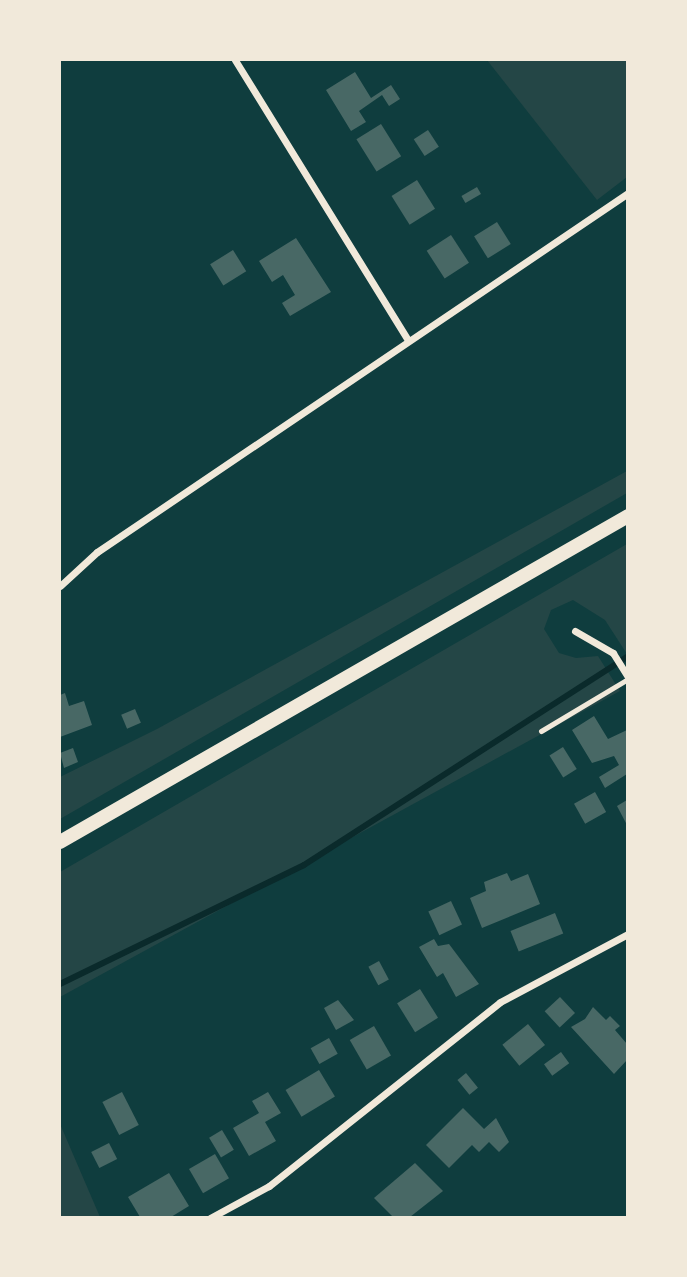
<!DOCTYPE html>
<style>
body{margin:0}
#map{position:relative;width:687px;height:1277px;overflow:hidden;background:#0f3d3e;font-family:Rubik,sans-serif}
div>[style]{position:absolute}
.green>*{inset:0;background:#244646}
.stream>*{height:6px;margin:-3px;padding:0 3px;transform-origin:3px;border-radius:3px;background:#0a2a2b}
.building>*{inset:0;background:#486865;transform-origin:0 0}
.service>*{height:5px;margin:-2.5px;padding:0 2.5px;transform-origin:2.5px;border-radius:2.5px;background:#f1e9da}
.minor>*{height:7px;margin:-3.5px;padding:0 3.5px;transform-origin:3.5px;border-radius:3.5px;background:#f1e9da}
.secondary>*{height:14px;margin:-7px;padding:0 7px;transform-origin:7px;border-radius:7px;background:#f1e9da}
span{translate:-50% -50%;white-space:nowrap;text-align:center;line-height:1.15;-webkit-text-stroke:5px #f1e9da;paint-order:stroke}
.frame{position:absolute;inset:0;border:61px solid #f1e9da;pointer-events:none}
</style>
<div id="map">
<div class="green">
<div style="clip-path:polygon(487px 60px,627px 60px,627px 177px,597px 200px)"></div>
<div style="clip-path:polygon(627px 471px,627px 493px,60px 819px,60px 777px,157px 729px)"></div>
<div style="clip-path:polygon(627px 544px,627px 654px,605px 620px,573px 600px,551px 610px,544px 629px,559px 653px,576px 658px,598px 656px,620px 691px,60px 997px,60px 872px)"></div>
<div style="clip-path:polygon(60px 1124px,100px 1217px,60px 1217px)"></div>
</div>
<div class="stream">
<div style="left:60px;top:984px;width:271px;rotate:-26deg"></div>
<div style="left:304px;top:865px;width:386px;rotate:-32.8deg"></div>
</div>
<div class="building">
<div style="clip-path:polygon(355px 72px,371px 98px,391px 85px,400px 99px,389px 106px,382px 95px,359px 111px,366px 122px,351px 131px,326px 90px)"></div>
<div style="left:381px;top:124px;width:38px;height:29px;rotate:58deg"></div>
<div style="left:428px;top:130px;width:20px;height:17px;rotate:57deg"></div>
<div style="left:417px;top:180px;width:34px;height:30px;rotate:58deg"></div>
<div style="left:477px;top:187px;width:8px;height:18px;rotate:60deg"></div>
<div style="left:497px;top:222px;width:26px;height:27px;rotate:58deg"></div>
<div style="left:451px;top:235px;width:33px;height:29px;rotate:57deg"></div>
<div style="clip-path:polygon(296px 238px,331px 292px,290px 316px,282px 303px,295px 295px,283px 275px,272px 282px,259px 261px)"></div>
<div style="left:233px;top:250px;width:25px;height:27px;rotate:58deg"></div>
<div style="clip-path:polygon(65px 693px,69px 706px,84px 701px,92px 725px,60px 737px,60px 695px)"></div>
<div style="left:135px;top:709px;width:15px;height:15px;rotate:67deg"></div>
<div style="clip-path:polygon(594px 716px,608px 739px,627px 730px,627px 774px,605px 788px,599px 777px,619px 765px,614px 756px,592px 763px,572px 730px)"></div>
<div style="left:563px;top:747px;width:26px;height:16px;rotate:58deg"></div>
<div style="clip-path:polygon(73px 748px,78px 762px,64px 768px,60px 753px)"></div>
<div style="left:595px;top:792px;width:23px;height:24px;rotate:61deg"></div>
<div style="clip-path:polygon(627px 800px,627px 825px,617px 806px)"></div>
<div style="clip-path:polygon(507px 873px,511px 881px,528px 874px,540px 904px,482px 928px,470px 898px,486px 891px,484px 882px)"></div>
<div style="left:451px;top:901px;width:26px;height:25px;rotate:65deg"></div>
<div style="left:555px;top:913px;width:22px;height:48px;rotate:68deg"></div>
<div style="clip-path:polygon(434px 939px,438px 946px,449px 944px,479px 984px,456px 997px,443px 973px,437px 977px,419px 947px)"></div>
<div style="left:379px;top:961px;width:21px;height:12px;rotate:62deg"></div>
<div style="left:420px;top:989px;width:34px;height:27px;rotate:58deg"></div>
<div style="left:560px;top:997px;width:22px;height:21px;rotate:47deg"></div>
<div style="clip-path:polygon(338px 1000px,354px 1020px,336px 1030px,324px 1008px)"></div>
<div style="clip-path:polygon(593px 1007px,606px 1020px,610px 1016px,620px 1026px,615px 1030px,627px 1044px,627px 1060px,614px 1074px,571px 1027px,585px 1019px)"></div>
<div style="left:528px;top:1024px;width:27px;height:33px;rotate:51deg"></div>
<div style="left:374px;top:1026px;width:34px;height:28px;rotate:60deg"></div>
<div style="left:329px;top:1038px;width:18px;height:21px;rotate:61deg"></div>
<div style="left:561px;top:1052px;width:14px;height:21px;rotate:54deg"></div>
<div style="left:319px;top:1070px;width:31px;height:39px;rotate:59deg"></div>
<div style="left:466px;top:1073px;width:19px;height:11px;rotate:51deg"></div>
<div style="left:122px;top:1092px;width:37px;height:22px;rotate:63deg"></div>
<div style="clip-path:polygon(268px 1092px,281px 1113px,265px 1122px,276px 1141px,249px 1156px,233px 1128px,259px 1113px,252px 1101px)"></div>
<div style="clip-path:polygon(463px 1108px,484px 1129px,496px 1118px,509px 1142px,499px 1152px,489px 1142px,479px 1152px,472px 1145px,449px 1168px,426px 1145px)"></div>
<div style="left:222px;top:1130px;width:23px;height:15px;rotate:59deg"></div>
<div style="left:109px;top:1143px;width:18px;height:20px;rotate:63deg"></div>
<div style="left:215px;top:1154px;width:28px;height:30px;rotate:60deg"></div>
<div style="clip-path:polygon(415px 1163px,443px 1191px,410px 1217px,393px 1217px,374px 1198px)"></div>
<div style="clip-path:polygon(169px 1173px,189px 1206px,171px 1217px,140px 1217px,128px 1197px)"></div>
</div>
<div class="service">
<div style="left:541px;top:731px;width:101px;rotate:-30.9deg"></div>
</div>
<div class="minor">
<div style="left:235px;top:60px;width:328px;rotate:58.3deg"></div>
<div style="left:60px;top:586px;width:50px;rotate:-42.6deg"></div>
<div style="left:97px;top:552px;width:641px;rotate:-34.06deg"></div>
<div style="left:575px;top:631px;width:44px;rotate:30.1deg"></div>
<div style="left:613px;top:653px;width:28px;rotate:58deg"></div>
<div style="left:210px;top:1218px;width:67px;rotate:-28.5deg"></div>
<div style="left:269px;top:1186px;width:295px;rotate:-38.5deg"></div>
<div style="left:500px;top:1002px;width:145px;rotate:-28deg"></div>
</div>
<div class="secondary">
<div style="left:60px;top:842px;width:655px;rotate:-29.85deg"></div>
</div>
<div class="frame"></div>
</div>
